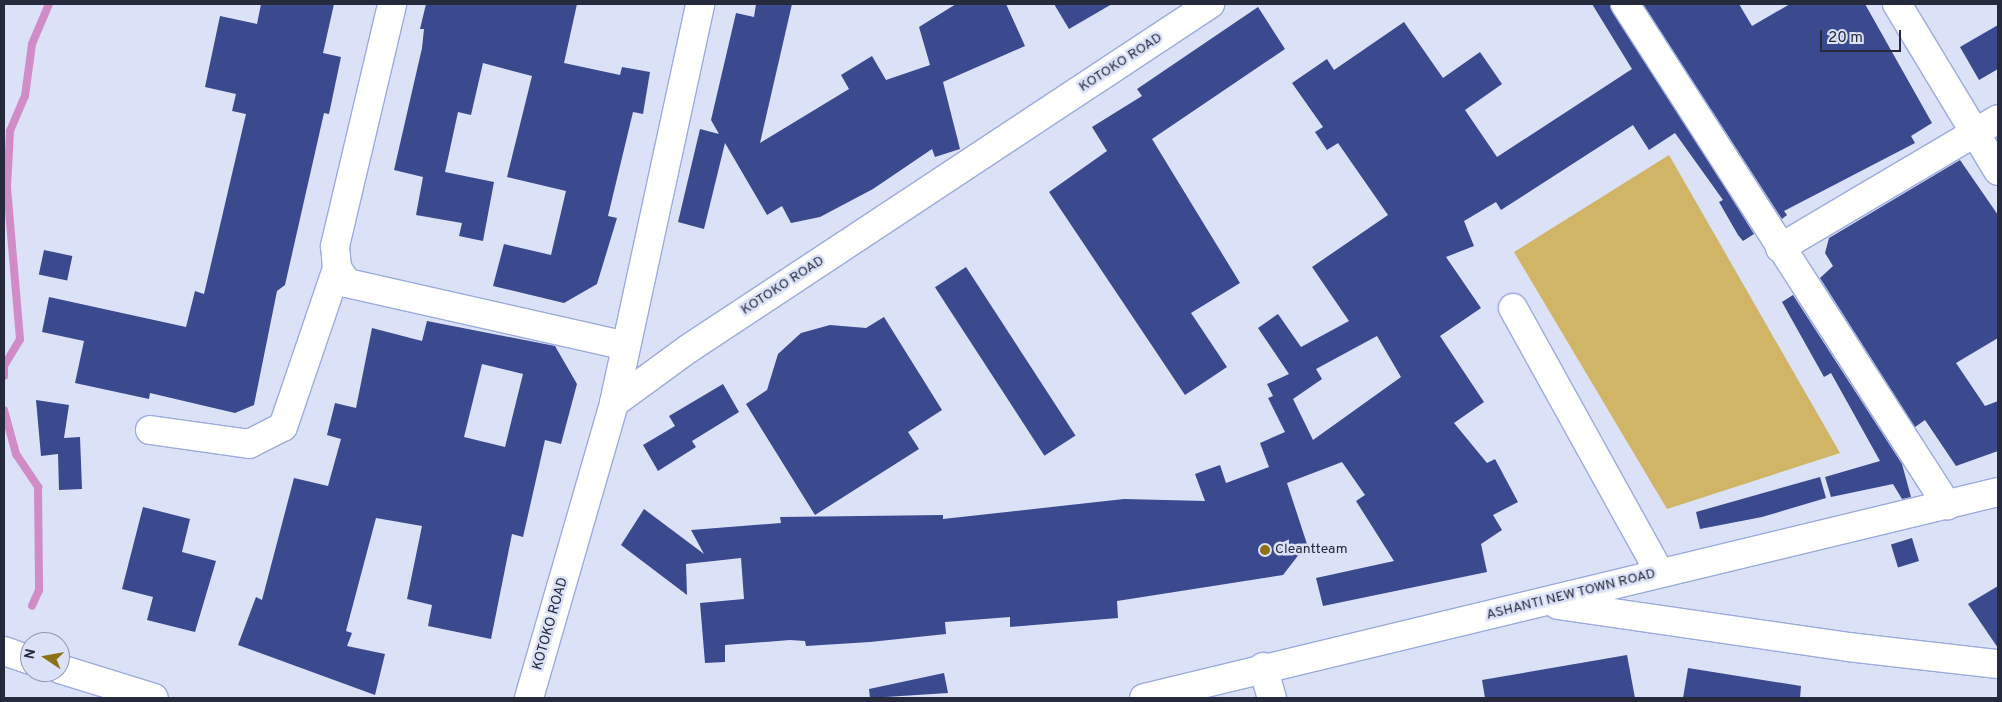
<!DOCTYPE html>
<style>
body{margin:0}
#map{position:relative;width:2002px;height:702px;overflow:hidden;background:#dbe1f6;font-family:Overpass,sans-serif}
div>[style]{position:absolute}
.green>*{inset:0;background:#cfb565}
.stream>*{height:8px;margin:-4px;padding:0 4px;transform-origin:4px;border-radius:4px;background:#d18cc7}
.building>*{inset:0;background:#3b498e;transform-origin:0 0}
.roads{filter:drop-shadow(1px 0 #9cabdc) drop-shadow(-1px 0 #9cabdc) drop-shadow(0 1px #9cabdc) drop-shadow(0 -1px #9cabdc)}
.minor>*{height:28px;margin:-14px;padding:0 14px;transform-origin:14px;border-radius:14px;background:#fff}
.tertiary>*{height:28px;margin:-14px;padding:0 14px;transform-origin:14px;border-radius:14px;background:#fff}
.dots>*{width:14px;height:14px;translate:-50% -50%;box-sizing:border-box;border:2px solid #dbe1f6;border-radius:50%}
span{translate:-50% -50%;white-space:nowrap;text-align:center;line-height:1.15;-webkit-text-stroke:5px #dbe1f6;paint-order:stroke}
.street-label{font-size:14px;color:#252a3d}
.poi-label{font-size:14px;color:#252a3d}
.left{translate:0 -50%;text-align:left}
.frame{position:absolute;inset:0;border:5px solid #252a3d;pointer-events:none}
.north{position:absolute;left:20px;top:632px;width:50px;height:50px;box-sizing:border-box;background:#dbe1f6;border:1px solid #9298ac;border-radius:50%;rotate:282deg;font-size:14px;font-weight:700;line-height:20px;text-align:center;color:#252a3d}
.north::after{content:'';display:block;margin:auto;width:18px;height:22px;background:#8c7215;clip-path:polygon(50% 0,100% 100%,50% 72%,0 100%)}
.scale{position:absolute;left:1820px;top:30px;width:81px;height:22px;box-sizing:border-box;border:2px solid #252a3d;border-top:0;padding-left:6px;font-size:15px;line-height:18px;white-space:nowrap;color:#252a3d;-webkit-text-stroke:4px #dbe1f6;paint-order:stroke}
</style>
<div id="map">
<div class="green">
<div style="clip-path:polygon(1669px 155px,1840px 453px,1667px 509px,1514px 252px)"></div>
</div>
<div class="stream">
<div style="left:4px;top:376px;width:10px;rotate:-90deg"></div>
<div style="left:4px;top:366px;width:31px;rotate:-59deg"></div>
<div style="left:20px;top:339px;width:153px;rotate:-94.9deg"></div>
<div style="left:7px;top:187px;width:56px;rotate:-86.9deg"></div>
<div style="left:10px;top:131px;width:38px;rotate:-67deg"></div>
<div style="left:25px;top:96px;width:52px;rotate:-82.3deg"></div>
<div style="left:32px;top:44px;width:43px;rotate:-67deg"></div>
<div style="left:4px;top:410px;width:46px;rotate:74.7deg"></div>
<div style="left:16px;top:454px;width:40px;rotate:56deg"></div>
<div style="left:38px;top:487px;width:103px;rotate:89.4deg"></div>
<div style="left:39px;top:590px;width:17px;rotate:114deg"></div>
</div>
<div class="building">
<div style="clip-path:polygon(261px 4px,334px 4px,323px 53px,341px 57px,329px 114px,324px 113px,285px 285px,277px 291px,254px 405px,235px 413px,150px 393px,149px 399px,75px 383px,84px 341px,42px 332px,49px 297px,186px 327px,195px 291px,204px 294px,246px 114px,232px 111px,236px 94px,205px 87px,220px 16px,257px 24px)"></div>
<div style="clip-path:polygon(426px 4px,577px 4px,564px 63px,620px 75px,622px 67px,650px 72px,643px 114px,633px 112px,608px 216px,617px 218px,597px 284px,564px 303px,493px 286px,504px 244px,551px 255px,566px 191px,507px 177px,532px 76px,483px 63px,471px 115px,458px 112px,445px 172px,494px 182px,483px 241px,459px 236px,462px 223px,416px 215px,423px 177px,394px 170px,422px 48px,424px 29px,420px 29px)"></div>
<div style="clip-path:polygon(756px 4px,792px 4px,760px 143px,849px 89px,841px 75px,872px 56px,886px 80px,930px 65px,919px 27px,956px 4px,1006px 4px,1025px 46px,943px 82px,960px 149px,935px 157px,932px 149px,873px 189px,820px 217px,791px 223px,782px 206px,767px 215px,725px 143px,704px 229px,678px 222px,700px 129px,719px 134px,711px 120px,736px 13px,754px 17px)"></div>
<div style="clip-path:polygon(1054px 4px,1112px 4px,1069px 29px)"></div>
<div style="clip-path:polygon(evenodd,1592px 4px,1610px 4px,1754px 234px,1743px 241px,1738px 235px,1719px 202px,1723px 200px,1675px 133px,1649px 150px,1633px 125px,1501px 210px,1496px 202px,1464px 221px,1474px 246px,1446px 257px,1481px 308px,1440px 336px,1484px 402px,1454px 423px,1487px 463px,1495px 459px,1518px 502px,1493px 515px,1502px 530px,1481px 544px,1487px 572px,1323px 606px,1316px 578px,1394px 561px,1356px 501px,1365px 495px,1342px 462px,1287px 483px,1307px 544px,1283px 575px,1117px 601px,1118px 618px,1010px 627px,1010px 617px,945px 622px,946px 634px,870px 642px,806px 646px,805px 641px,790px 640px,725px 645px,725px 662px,705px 663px,700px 603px,744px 599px,741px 558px,686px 564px,687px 595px,621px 545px,644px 509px,704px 554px,691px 530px,781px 523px,780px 517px,943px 515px,943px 519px,1124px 499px,1205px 501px,1195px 474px,1220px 465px,1226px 483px,1269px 467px,1260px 443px,1285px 432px,1268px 398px,1273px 396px,1267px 384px,1289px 374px,1258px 328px,1278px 314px,1301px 347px,1349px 321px,1312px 267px,1388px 215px,1338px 143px,1327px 150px,1315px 132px,1323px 127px,1292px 83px,1327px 59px,1334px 70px,1404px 22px,1443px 78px,1480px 52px,1502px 84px,1465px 110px,1497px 157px,1632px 69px,1592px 4px,1377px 336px,1401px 377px,1313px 440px,1293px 399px,1322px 379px,1316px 369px,1377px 336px)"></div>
<div style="clip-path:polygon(1643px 4px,1739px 4px,1752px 26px,1790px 4px,1865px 4px,1932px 123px,1911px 136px,1915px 143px,1784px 211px,1787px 215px,1782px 219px)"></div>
<div style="clip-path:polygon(1258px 7px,1285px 49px,1152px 139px,1240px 283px,1191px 313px,1227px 367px,1185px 395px,1049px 192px,1107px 151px,1092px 127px,1142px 96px,1137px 89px)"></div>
<div style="clip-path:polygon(1998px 25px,1998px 69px,1979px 80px,1960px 47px)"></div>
<div style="clip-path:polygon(1960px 160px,1998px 215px,1998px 338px,1956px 363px,1985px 406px,1998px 401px,1998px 451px,1956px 466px,1925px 420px,1915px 427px,1820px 278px,1833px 266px,1825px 253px,1829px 238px)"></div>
<div style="left:44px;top:250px;width:29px;height:25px;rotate:12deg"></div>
<div style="left:966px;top:267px;width:201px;height:37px;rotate:57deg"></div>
<div style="clip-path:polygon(1793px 295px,1902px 464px,1911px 497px,1902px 499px,1893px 484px,1831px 497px,1825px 477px,1880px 461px,1831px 373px,1824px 377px,1782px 302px)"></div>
<div style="clip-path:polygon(884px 317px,942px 410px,908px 432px,919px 449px,815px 515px,746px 404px,767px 390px,778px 354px,801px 333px,830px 325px,866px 328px)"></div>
<div style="clip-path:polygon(evenodd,427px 321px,555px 346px,577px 384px,561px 444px,545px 440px,523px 537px,512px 534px,491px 639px,428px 626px,432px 605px,407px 599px,422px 526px,376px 518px,346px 631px,352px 633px,347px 646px,385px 654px,375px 695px,238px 645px,256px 597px,262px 600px,294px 478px,328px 486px,341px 439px,327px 435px,335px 403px,356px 408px,372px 328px,422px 341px,427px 321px,482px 364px,523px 374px,505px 447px,464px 437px,482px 364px)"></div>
<div style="clip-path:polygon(723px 384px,739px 412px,692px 441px,696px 447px,658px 471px,643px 445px,675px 426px,669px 416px)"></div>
<div style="clip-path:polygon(36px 400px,69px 405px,64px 438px,80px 437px,82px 489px,59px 490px,58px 454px,41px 456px)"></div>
<div style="clip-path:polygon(1820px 477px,1826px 498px,1762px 517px,1700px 529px,1696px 512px)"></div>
<div style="clip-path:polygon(143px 507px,190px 519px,182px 552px,216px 561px,195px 632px,147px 620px,153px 597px,122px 589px)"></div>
<div style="left:1912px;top:538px;width:24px;height:22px;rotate:73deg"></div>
<div style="clip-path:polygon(1998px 586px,1998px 648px,1968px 604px)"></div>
<div style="clip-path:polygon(1627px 655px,1635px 698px,1485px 698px,1482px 680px)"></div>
<div style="clip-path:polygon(1688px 668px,1801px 686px,1800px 698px,1683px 698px)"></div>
<div style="clip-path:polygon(944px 673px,948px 693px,870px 698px,869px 689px)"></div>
</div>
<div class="roads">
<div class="minor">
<div style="left:1625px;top:4px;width:596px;rotate:57.27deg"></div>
<div style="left:1897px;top:4px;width:195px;rotate:58.8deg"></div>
<div style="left:1780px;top:248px;width:253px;rotate:-30.6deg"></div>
<div style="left:337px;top:268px;width:18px;rotate:56deg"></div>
<div style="left:347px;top:283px;width:286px;rotate:12.7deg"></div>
<div style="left:1513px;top:308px;width:303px;rotate:61deg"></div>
<div style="left:150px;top:430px;width:100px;rotate:8deg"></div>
<div style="left:249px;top:444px;width:38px;rotate:-27deg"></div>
<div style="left:283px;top:427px;width:168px;rotate:-71.2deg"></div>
<div style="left:337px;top:268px;width:22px;rotate:-95deg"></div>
<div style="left:335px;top:246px;width:249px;rotate:-76.7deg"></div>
<div style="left:1263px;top:667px;width:32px;rotate:74deg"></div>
<div style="left:529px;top:698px;width:307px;rotate:-73.9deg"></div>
<div style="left:614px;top:403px;width:408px;rotate:-77.8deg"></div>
</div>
<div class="tertiary">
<div style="left:614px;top:403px;width:92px;rotate:-36.1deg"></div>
<div style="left:688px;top:349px;width:626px;rotate:-33.46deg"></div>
<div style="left:1558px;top:605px;width:293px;rotate:8.2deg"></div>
<div style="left:1848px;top:647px;width:151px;rotate:6.5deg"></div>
<div style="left:4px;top:651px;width:28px;rotate:19deg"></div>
<div style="left:60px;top:669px;width:98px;rotate:17.1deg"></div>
<div style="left:1144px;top:698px;width:878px;rotate:-13.56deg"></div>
</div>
</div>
<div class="dots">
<div style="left:1265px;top:550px;background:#8c7215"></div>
</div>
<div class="street-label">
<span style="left:1121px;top:63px;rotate:-33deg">KOTOKO ROAD</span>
<span style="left:783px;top:286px;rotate:-33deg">KOTOKO ROAD</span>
<span style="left:1571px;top:595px;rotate:-14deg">ASHANTI NEW TOWN ROAD</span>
<span style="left:551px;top:624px;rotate:-74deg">KOTOKO ROAD</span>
</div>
<div class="poi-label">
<span class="left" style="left:1275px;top:550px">Cleantteam</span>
</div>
<div class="frame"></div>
<div class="north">N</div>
<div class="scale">20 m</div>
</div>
